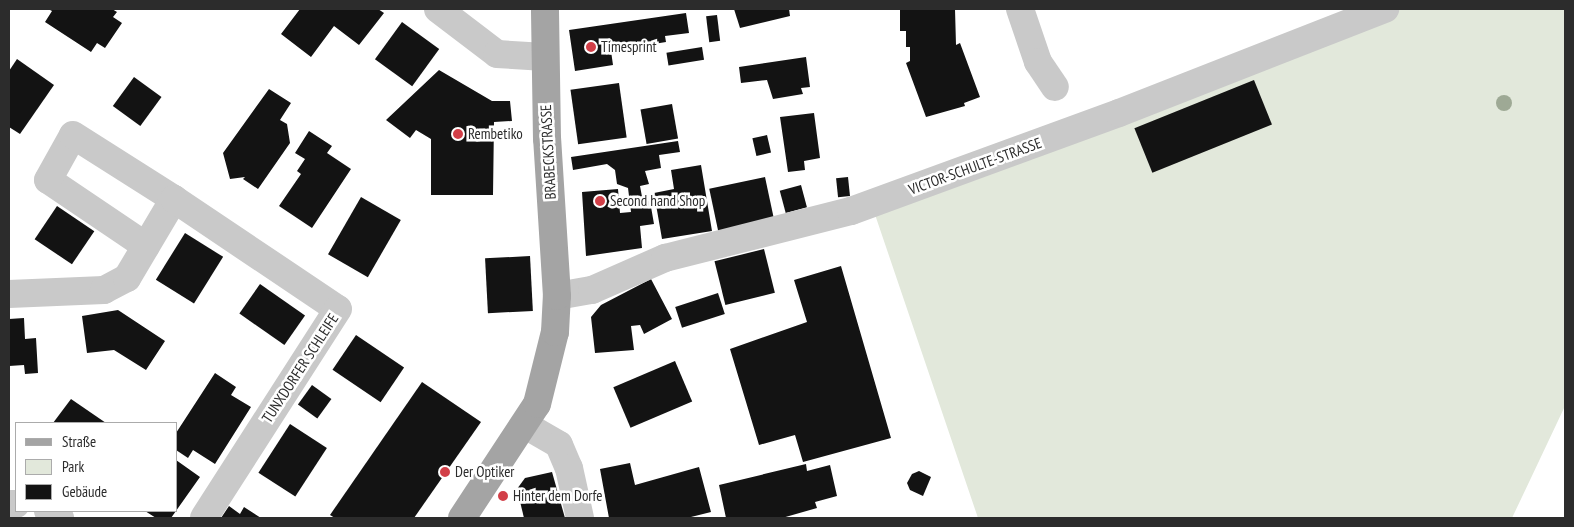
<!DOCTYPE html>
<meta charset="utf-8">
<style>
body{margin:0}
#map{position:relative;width:1574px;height:527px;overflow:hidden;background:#fff;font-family:"PT Sans Narrow",sans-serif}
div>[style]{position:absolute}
.green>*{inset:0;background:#e2e8db}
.building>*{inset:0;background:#131313;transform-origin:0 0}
.minor>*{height:28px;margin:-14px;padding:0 14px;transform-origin:14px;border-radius:14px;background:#c9c9c9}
.major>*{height:28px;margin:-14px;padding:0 14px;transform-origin:14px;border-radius:14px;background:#a4a4a4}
.trees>*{width:16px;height:16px;margin:-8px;border-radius:50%;background:#9ea995}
.dots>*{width:14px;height:14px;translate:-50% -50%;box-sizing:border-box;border:2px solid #fff;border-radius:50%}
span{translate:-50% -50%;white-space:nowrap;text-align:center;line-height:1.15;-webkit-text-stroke:5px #fff;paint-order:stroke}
.poi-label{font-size:15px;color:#2c2c2c}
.left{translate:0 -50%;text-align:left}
.street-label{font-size:15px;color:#2c2c2c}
.frame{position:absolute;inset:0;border:10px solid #2c2c2c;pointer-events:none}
.legend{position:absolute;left:15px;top:422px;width:162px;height:90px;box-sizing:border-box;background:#fff;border:1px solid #ababab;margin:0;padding:6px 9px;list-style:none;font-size:15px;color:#2c2c2c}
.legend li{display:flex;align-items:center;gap:10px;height:25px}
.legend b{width:25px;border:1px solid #ababab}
</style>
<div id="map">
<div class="green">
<div style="clip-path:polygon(1361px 9px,1565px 9px,1565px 406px,1512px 518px,978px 518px,867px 191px,1013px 142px)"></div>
</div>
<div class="building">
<div style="clip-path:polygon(48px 9px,112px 9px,117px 12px,113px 17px,122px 23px,105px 48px,97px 43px,91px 52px,45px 22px,52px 11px)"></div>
<div style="clip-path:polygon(300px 9px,378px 9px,384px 13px,359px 45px,334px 26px,311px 57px,281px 34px)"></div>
<div style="clip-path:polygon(734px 9px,789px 9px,790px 16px,740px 28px)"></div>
<div style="clip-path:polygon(900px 9px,955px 9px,956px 45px,960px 43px,980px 97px,964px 103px,965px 106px,926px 117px,906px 63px,910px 61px,910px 47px,906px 47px,906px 31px,900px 31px)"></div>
<div style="clip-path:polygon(686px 13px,689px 33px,665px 36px,666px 42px,611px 51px,613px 65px,575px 71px,569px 30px)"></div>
<div style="left:717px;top:15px;width:26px;height:11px;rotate:83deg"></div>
<div style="left:402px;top:22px;width:46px;height:46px;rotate:36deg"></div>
<div style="left:702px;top:47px;width:13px;height:36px;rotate:81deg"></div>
<div style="clip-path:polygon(806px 57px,810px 87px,801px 88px,803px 94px,773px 99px,767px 80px,741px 83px,739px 67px)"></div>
<div style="clip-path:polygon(17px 59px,54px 85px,20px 134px,9px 127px,9px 71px)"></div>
<div style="clip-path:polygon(439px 70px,492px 101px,510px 101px,512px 121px,494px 122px,493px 195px,431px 195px,431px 139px,416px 130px,410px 138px,386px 120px)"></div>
<div style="left:134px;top:77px;width:34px;height:36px;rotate:36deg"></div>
<div style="left:1254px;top:80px;width:48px;height:129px;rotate:68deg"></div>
<div style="left:619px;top:83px;width:55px;height:49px;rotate:82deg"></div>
<div style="clip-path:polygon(269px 89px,291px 103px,280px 120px,287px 124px,290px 143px,258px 189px,243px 179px,245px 177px,230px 179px,223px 153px)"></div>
<div style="left:672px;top:104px;width:35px;height:32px;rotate:80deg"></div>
<div style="clip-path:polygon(814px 113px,820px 158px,804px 161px,805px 170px,788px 172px,780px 117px)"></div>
<div style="clip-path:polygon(309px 131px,332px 146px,327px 153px,351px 169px,312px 228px,279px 206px,301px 174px,297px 171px,305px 159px,295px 153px)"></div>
<div style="left:767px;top:135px;width:18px;height:15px;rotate:77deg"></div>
<div style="clip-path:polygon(678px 141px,680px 152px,659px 155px,661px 168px,645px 171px,649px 184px,640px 186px,643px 202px,650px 201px,654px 224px,640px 226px,642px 248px,586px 256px,582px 192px,618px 189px,620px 213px,631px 212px,628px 188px,617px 184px,615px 170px,607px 164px,573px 170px,571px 157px)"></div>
<div style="clip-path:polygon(701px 165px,712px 231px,662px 239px,654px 193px,674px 189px,671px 170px)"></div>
<div style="left:765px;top:177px;width:43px;height:57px;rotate:78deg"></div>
<div style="left:848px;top:177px;width:19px;height:12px;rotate:84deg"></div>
<div style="left:801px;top:185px;width:23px;height:22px;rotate:75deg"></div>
<div style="left:361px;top:197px;width:46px;height:66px;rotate:30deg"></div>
<div style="left:57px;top:206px;width:45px;height:40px;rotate:34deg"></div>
<div style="left:185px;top:233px;width:45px;height:55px;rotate:32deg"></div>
<div style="left:764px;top:249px;width:45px;height:51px;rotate:76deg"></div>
<div style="left:530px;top:256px;width:55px;height:45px;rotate:87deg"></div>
<div style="clip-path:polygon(841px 266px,891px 438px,803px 462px,795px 435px,759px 445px,730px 349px,807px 322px,794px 280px)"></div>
<div style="clip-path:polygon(651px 279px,672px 319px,644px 334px,640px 325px,631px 326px,634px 350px,595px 353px,591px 317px,601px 305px)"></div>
<div style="left:260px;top:284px;width:55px;height:36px;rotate:35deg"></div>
<div style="left:718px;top:293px;width:22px;height:45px;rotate:72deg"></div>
<div style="clip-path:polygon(118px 310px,165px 341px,146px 370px,114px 350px,87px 353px,82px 316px)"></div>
<div style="clip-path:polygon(24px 318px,25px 339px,36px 338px,38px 373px,25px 374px,24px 365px,9px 366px,9px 319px)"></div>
<div style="left:356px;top:335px;width:58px;height:42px;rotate:34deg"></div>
<div style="left:675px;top:361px;width:44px;height:67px;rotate:67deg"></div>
<div style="clip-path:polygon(215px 373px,236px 387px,231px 395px,251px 407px,215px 464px,193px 450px,188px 458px,176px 450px,176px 433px)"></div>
<div style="clip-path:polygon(422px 382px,481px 422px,414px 518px,335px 518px,330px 515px)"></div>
<div style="left:312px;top:385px;width:24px;height:24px;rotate:36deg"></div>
<div style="clip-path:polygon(71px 399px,106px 423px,53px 423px)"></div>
<div style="left:290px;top:424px;width:44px;height:58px;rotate:33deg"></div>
<div style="clip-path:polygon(176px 460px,200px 477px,171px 518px,156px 518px,145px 511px,176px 511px)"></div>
<div style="clip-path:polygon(630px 463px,635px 485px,699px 467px,711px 512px,687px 518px,609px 518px,600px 469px)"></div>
<div style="clip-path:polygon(806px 464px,807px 471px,830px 465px,837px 496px,815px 502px,817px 508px,782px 518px,726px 518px,719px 485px)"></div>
<div style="clip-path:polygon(919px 471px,931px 477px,923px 496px,910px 490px,907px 483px,912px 474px)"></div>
<div style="clip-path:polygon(552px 472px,565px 518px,524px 518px,517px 489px,525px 478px)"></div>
<div style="clip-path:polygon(229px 506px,240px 514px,244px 507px,261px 518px,221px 518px)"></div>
</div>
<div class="minor">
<div style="left:438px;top:9px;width:74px;rotate:37.3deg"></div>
<div style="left:497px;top:54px;width:48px;rotate:3.6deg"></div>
<div style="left:1020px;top:9px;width:56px;rotate:71.2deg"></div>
<div style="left:1038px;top:62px;width:30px;rotate:56deg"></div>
<div style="left:146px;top:246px;width:118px;rotate:-146deg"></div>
<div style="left:48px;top:180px;width:51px;rotate:-60.9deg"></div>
<div style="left:73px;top:135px;width:120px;rotate:32.4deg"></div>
<div style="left:9px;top:294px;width:95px;rotate:-2.4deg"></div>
<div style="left:104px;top:290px;width:26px;rotate:-28deg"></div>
<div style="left:127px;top:278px;width:92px;rotate:-59.3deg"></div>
<div style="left:174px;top:199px;width:197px;rotate:33.9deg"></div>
<div style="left:338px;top:309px;width:248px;rotate:122.7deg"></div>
<div style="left:557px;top:296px;width:36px;rotate:-10deg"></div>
<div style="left:592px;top:290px;width:80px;rotate:-23.7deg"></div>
<div style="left:665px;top:258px;width:192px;rotate:-14.2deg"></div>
<div style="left:851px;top:211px;width:285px;rotate:-20.1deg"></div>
<div style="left:1119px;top:113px;width:286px;rotate:-21.4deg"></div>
<div style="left:525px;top:425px;width:39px;rotate:30deg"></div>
<div style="left:559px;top:445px;width:25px;rotate:67deg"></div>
<div style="left:569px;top:468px;width:51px;rotate:77.6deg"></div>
<div style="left:9px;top:504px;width:7px"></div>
<div style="left:48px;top:511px;width:14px;rotate:30deg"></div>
</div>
<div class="major">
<div style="left:462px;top:518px;width:136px;rotate:-56.7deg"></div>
<div style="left:537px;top:404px;width:74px;rotate:-76deg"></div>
<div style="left:555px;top:332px;width:36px;rotate:-87deg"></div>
<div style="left:557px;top:296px;width:157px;rotate:-93.6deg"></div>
<div style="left:547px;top:139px;width:130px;rotate:-90.9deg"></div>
</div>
<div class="trees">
<div style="left:1504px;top:103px"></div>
</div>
<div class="dots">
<div style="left:591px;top:47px;background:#d23f48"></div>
<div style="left:458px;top:134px;background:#d23f48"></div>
<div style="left:600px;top:201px;background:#d23f48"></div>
<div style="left:445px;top:472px;background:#d23f48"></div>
<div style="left:503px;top:496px;background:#d23f48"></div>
</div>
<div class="poi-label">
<span class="left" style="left:601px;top:47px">Timesprint</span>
<span class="left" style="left:468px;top:134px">Rembetiko</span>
<span class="left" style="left:610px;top:201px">Second hand Shop</span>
<span class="left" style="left:455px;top:472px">Der Optiker</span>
<span class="left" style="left:513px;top:496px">Hinter dem Dorfe</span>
</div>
<div class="street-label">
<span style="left:548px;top:152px;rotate:-93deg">BRABECKSTRASSE</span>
<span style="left:975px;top:166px;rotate:-20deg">VICTOR-SCHULTE-STRASSE</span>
<span style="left:300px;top:368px;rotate:-57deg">TUNXDORFER SCHLEIFE</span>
</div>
<div class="frame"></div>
<ul class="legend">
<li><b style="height:6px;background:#a4a4a4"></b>Straße</li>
<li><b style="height:14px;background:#e2e8db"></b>Park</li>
<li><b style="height:14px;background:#131313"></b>Gebäude</li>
</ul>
</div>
